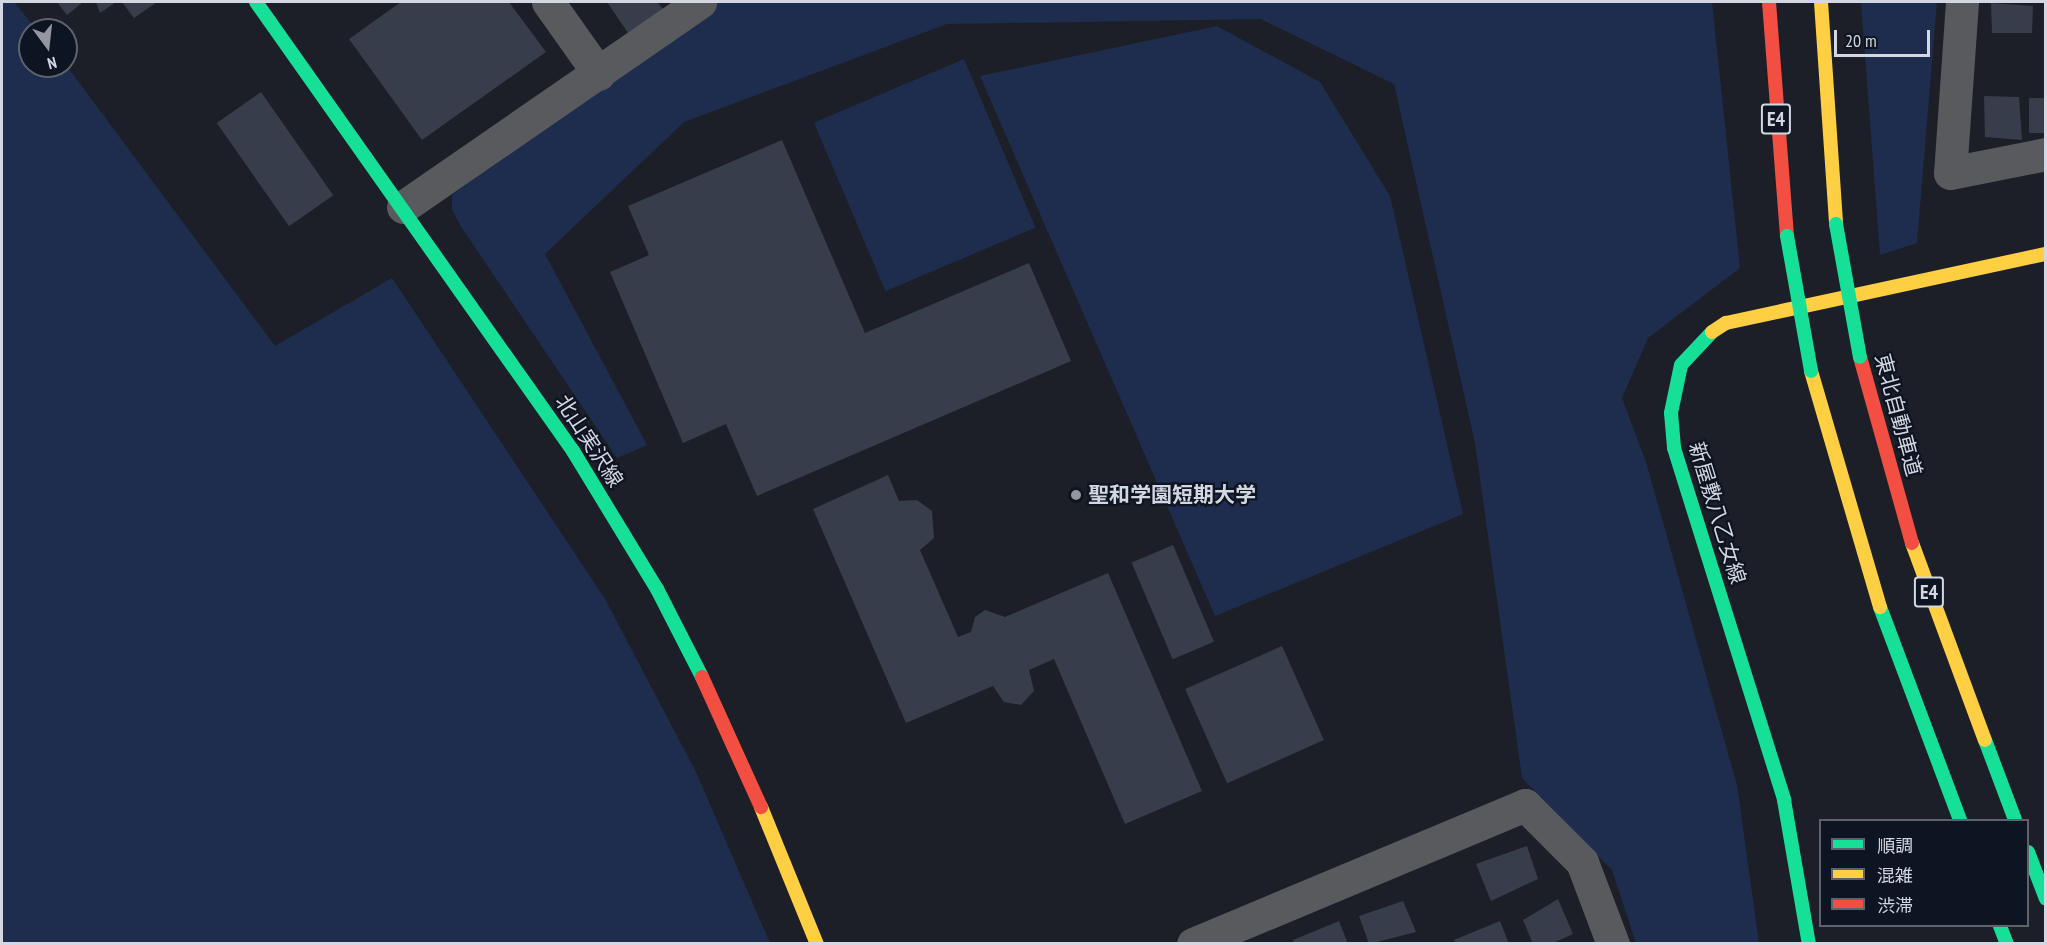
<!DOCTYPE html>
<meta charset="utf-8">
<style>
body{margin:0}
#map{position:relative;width:2047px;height:945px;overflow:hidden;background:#1c1f27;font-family:"PT Sans Narrow","Noto Sans JP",sans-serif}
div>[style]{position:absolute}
.green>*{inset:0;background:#1e2d4d;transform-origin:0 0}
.building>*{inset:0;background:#373d4b;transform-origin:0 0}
.street>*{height:33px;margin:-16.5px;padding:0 16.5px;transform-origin:16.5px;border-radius:16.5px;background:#595a5e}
.fast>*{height:14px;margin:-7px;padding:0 7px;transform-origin:7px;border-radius:7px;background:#16e098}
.slow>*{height:14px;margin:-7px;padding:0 7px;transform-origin:7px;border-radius:7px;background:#ffcf43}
.jam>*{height:14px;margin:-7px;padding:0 7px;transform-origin:7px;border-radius:7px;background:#f24e42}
.fast-bridge>*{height:14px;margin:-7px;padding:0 7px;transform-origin:7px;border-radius:7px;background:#16e098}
.dots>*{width:16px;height:16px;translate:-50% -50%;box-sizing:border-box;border:3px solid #0e1522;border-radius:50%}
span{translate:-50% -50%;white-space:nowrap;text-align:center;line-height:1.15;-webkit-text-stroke:4.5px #0e1522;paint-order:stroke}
.shield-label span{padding:2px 4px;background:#0e1522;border:2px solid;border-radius:4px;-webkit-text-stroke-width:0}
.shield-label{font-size:20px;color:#d2d7e1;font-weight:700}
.street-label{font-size:21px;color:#d2d7e1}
.poi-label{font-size:21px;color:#d2d7e1;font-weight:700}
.left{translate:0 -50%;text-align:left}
.frame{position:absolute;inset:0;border:3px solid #d2d7e1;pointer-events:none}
.legend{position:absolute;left:1819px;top:819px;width:210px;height:108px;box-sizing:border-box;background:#0e1522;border:2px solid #5c636e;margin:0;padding:8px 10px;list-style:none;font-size:18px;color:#d2d7e1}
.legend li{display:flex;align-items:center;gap:12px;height:30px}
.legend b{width:30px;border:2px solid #5c636e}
.north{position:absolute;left:18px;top:18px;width:60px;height:60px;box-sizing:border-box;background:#0e1522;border:2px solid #5c636e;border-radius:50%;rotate:165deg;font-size:16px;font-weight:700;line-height:24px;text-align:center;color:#d2d7e1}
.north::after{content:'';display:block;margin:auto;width:21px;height:27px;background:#9297a0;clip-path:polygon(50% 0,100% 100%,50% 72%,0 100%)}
.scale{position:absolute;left:1834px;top:30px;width:96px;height:27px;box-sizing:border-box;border:3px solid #d2d7e1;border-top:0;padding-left:8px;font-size:18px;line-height:21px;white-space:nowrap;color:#d2d7e1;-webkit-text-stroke:4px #0e1522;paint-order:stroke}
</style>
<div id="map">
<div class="green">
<div style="clip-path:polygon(2px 2px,14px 2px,37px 30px,30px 30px,30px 66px,66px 65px,275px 346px,392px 278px,605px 599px,696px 772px,770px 943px,2px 943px)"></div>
<div style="clip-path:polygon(709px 2px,1712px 2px,1740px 268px,1648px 338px,1622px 398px,1646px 462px,1737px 785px,1759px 943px,1636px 943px,1612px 870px,1522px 778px,1475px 443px,1394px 84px,1261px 19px,947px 24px,684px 122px,545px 254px,647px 445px,617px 458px,462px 228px,452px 210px,452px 195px)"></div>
<div style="clip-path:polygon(1861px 2px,1937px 2px,1917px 243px,1880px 255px)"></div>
<div style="clip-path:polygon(1217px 26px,1320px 82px,1390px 196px,1463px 514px,1215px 616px,980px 76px)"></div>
<div style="left:964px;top:59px;width:183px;height:163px;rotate:67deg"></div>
</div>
<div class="building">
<div style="clip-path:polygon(57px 2px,81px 2px,82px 3px,67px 15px)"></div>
<div style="clip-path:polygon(96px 2px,116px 2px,100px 13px)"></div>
<div style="clip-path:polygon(122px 2px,157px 2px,134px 18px)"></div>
<div style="clip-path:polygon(401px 2px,509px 2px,546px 52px,422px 140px,349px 39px)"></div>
<div style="clip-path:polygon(607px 2px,657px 2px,664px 10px,628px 33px)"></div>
<div style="clip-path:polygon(1991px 3px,2033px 6px,2032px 33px,1992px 33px)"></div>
<div style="left:261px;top:92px;width:126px;height:54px;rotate:55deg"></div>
<div style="clip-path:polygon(1984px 96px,2019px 97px,2022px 140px,1985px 137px)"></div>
<div style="left:2046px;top:98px;width:35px;height:17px;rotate:90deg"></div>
<div style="clip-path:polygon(782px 140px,865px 333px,1029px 263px,1071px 361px,757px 496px,726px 424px,683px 443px,610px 272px,649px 255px,628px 206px)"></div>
<div style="clip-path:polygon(888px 475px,899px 501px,917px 500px,932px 511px,934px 538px,920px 550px,958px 637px,971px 632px,975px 617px,985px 610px,1005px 617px,1108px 573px,1202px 791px,1125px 824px,1054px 659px,1029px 670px,1034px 691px,1021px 705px,1004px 702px,993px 686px,906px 723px,813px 509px)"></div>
<div style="left:1173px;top:545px;width:105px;height:45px;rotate:67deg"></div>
<div style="left:1282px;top:646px;width:103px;height:106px;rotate:66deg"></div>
<div style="clip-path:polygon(1527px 846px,1538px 879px,1491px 901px,1476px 864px)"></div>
<div style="clip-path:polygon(1558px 899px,1573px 934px,1551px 944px,1533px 944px,1523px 920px)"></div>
<div style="clip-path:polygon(1403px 901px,1416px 932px,1369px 944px,1359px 916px)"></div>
<div style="clip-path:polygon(1339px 921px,1348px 944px,1294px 944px,1293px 940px)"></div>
<div style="clip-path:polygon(1500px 921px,1509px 944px,1456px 944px,1454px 940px)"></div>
</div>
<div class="street">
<div style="left:548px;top:2px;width:88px;rotate:54.7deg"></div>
<div style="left:1962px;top:2px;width:171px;rotate:94deg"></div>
<div style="left:1950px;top:173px;width:98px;rotate:-11.2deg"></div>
<div style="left:403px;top:207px;width:361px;rotate:-34.6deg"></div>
<div style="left:1193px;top:944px;width:360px;rotate:-22.7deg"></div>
<div style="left:1525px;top:805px;width:81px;rotate:45deg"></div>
<div style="left:1582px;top:862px;width:88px;rotate:69.3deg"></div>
</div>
<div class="fast">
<div style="left:256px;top:2px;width:550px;rotate:54.78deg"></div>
<div style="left:573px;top:451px;width:162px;rotate:58.7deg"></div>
<div style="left:657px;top:589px;width:99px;rotate:62.9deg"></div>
<div style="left:1712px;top:332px;width:45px;rotate:133.2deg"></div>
<div style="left:1681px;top:365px;width:49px;rotate:101.8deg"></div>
<div style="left:1671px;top:413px;width:35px;rotate:85deg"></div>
<div style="left:1674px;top:448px;width:369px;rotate:72.6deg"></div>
<div style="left:1784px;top:800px;width:146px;rotate:80.2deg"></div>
<div style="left:1880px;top:607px;width:228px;rotate:69.4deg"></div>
<div style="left:1985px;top:740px;width:85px;rotate:69.4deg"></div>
<div style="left:2028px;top:852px;width:50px;rotate:69deg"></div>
<div style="left:2000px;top:926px;width:19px;rotate:69deg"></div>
</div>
<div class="slow">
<div style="left:1821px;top:2px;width:223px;rotate:86.1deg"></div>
<div style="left:1712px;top:332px;width:17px;rotate:-33deg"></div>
<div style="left:1726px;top:323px;width:327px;rotate:-12.2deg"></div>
<div style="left:1811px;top:371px;width:246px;rotate:73.7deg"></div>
<div style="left:1912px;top:543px;width:210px;rotate:69.7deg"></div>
<div style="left:761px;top:807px;width:148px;rotate:67.8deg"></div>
</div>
<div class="jam">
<div style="left:1769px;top:2px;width:235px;rotate:85.6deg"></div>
<div style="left:1860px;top:357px;width:193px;rotate:74.4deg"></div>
<div style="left:702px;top:677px;width:143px;rotate:65.6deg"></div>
</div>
<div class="fast-bridge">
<div style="left:1836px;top:224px;width:135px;rotate:79.8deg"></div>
<div style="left:1787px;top:236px;width:137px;rotate:79.9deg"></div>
</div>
<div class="dots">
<div style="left:1076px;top:495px;background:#9297a0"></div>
</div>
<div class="shield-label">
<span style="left:1776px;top:119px">E4</span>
<span style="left:1929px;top:592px">E4</span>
</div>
<div class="street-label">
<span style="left:1898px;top:415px;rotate:75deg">東北自動車道</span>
<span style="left:589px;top:441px;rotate:57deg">北山実沢線</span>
<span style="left:1717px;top:513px;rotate:73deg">新屋敷八乙女線</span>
</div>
<div class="poi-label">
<span class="left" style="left:1088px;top:495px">聖和学園短期大学</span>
</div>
<div class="frame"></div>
<ul class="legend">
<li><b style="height:8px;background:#16e098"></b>順調</li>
<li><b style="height:8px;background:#ffcf43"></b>混雑</li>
<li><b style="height:8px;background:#f24e42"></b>渋滞</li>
</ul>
<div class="north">N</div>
<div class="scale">20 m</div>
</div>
